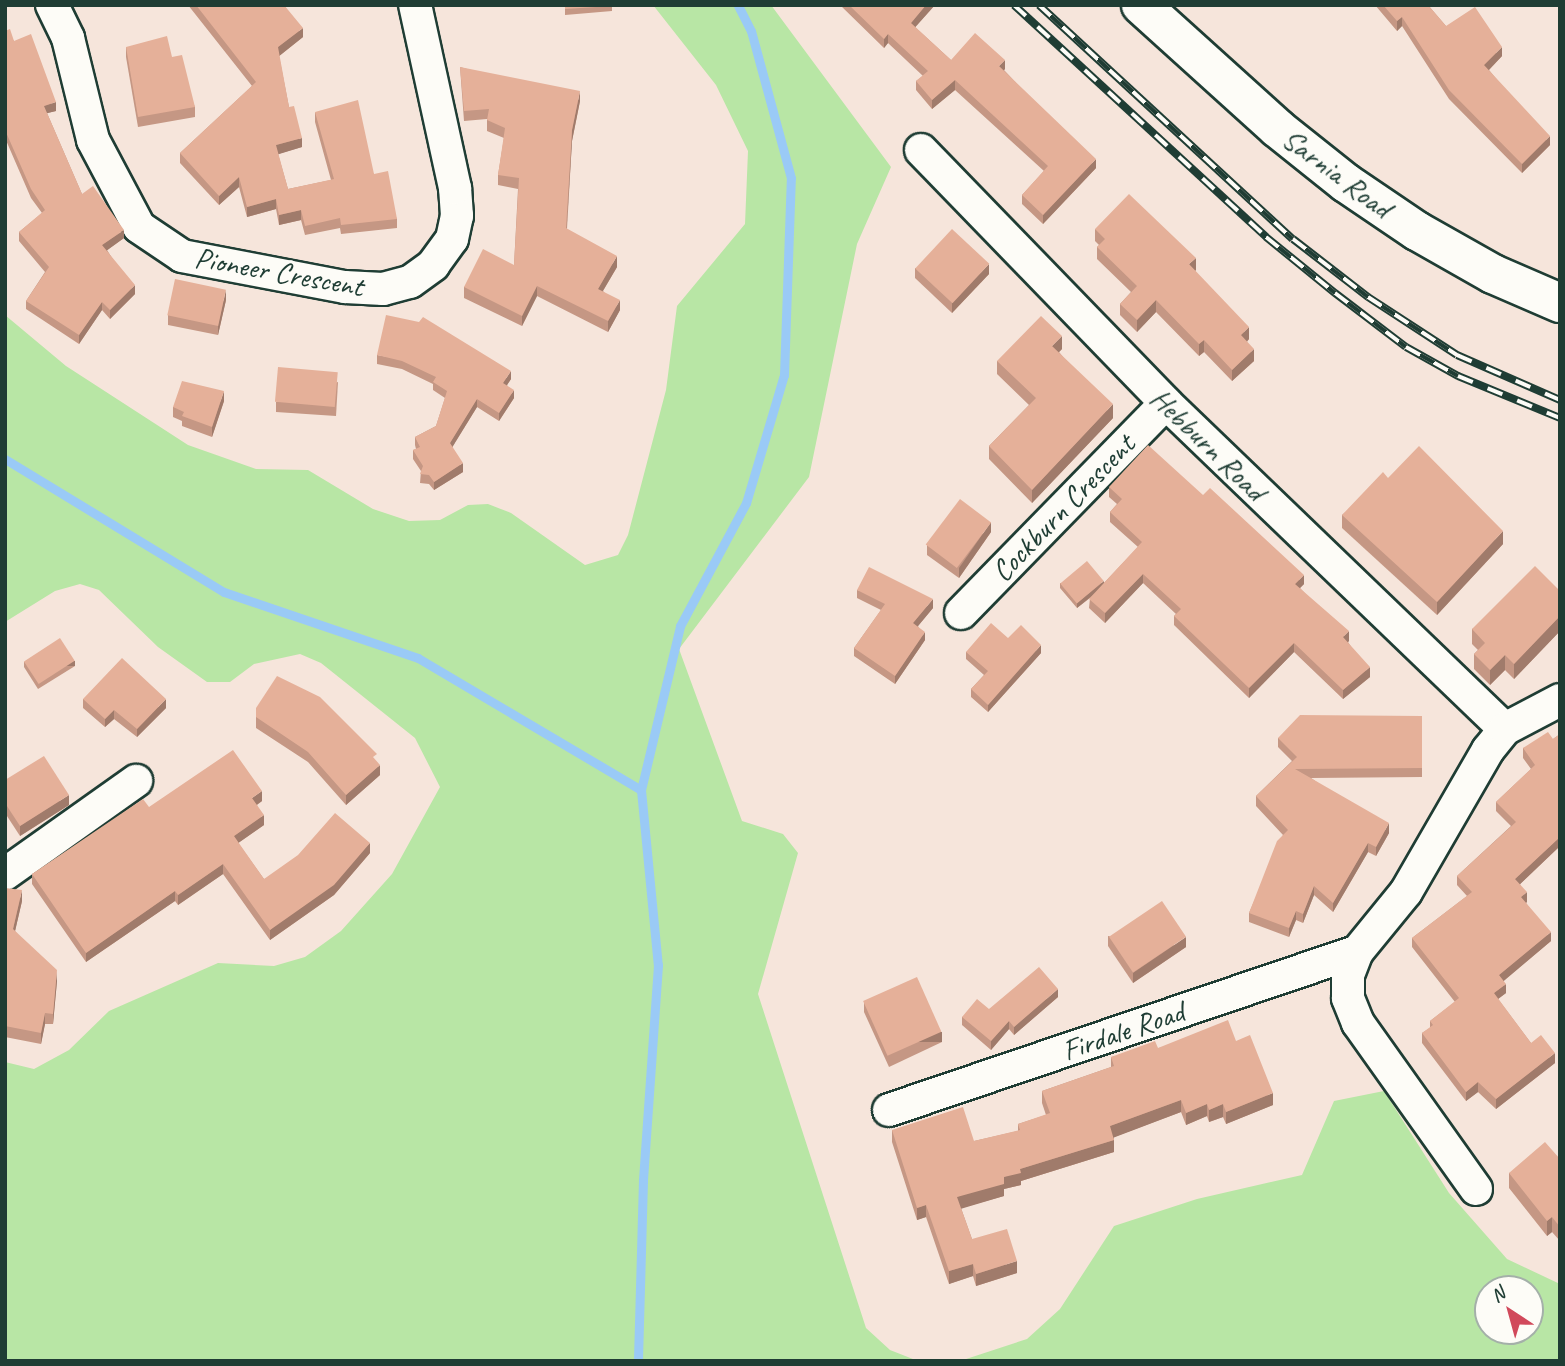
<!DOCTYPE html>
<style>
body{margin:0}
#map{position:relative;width:1565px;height:1366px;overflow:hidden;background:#f6e5db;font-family:Caveat,sans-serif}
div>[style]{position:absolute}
.green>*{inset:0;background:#b8e6a5}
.stream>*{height:9px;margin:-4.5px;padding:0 4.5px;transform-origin:4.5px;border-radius:4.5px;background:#9acaf6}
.roads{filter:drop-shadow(2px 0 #1f3d34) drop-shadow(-2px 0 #1f3d34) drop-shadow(0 2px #1f3d34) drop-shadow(0 -2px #1f3d34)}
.minor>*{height:32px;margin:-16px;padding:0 16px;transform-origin:16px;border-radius:16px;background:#fdfcf7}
.major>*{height:38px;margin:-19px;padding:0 19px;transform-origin:19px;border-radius:19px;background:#fdfcf7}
.rail>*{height:8px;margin-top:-4px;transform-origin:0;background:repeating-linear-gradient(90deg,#fdfcf7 0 16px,#1f3d34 0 32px);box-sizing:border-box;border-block:2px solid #1f3d34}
.wall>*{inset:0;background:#c59784}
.shaded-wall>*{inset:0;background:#a07b6b;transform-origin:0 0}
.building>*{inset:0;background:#e5b099;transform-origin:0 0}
span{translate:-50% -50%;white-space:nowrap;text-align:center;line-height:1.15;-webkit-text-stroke:6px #fdfcf7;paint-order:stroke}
.street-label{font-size:30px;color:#1f3d34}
.frame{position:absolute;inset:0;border:7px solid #1f3d34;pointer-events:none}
.north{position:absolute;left:1474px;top:1275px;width:70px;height:70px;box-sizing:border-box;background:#fdfcf7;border:2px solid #a4b0a9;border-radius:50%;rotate:324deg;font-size:19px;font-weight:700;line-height:28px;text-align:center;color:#1f3d34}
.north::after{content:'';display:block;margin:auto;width:24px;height:32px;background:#d1495b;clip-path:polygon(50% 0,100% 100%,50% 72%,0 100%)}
</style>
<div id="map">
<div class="green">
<div style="clip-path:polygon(653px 5px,771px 5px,891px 167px,857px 244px,809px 477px,679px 649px,742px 821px,783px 834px,798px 853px,758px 994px,866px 1328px,890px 1350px,918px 1361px,5px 1361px,5px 1062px,34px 1069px,69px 1050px,109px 1011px,218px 963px,274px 966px,305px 957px,341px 931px,392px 874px,440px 787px,415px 738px,321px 663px,300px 654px,254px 664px,230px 682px,207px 682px,158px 647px,99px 590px,80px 584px,55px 591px,5px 622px,5px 315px,66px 366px,188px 445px,256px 469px,308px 470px,373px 509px,409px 521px,440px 520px,468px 505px,488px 504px,511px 513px,585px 565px,618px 555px,628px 535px,666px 390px,677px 306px,745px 224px,748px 151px,716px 85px)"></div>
<div style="clip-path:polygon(evenodd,1384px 1091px,1449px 1193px,1507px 1259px,1560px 1284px,1560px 1361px,960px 1361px,1027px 1339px,1060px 1309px,1114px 1226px,1197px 1199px,1302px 1175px,1334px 1101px,1384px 1091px,1488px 1289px,1530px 1289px,1530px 1331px,1488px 1331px,1488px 1289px)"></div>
</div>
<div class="stream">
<div style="left:5px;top:459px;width:256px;rotate:31.3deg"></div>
<div style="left:224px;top:592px;width:205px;rotate:18.8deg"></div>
<div style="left:418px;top:658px;width:259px;rotate:30.6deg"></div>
<div style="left:641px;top:790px;width:176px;rotate:84.5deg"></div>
<div style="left:658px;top:965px;width:216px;rotate:94deg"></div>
<div style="left:643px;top:1180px;width:181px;rotate:91.6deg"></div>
<div style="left:641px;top:790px;width:169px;rotate:-76.6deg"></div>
<div style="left:680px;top:626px;width:140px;rotate:-61.8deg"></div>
<div style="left:746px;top:503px;width:134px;rotate:-73.5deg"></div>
<div style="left:784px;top:375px;width:197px;rotate:-88deg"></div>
<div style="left:791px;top:178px;width:152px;rotate:-105.2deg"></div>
<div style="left:751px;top:31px;width:29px;rotate:-117deg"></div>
</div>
<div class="roads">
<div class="minor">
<div style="left:52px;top:5px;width:37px;rotate:64deg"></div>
<div style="left:68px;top:38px;width:105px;rotate:76.2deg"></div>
<div style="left:93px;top:140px;width:98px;rotate:62.1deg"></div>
<div style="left:139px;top:227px;width:52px;rotate:34deg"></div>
<div style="left:182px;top:256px;width:166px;rotate:10.8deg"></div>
<div style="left:345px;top:287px;width:38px;rotate:3deg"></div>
<div style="left:383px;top:289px;width:28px;rotate:-15deg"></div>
<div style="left:410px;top:282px;width:29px;rotate:-36deg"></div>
<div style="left:433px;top:265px;width:32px;rotate:-54deg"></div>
<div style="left:452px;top:239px;width:24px;rotate:-78deg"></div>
<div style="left:457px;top:216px;width:28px;rotate:-94deg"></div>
<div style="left:455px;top:188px;width:187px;rotate:-102.3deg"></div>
<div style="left:921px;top:150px;width:352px;rotate:45.9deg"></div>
<div style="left:1166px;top:403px;width:470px;rotate:43.9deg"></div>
<div style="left:961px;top:613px;width:293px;rotate:-45.7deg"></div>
<div style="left:5px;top:874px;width:161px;rotate:-35.4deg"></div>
<div style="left:889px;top:1110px;width:494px;rotate:-18.7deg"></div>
<div style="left:1476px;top:1189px;width:204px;rotate:-125.4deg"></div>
<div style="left:1358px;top:1023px;width:27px;rotate:-112deg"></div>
<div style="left:1348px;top:998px;width:23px;rotate:-90deg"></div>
<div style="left:1348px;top:975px;width:25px;rotate:-69deg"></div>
<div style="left:1357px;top:952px;width:77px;rotate:-50.8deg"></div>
<div style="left:1406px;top:892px;width:164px;rotate:-60deg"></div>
<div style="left:1488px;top:750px;width:27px;rotate:-51deg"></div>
<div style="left:1505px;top:729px;width:62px;rotate:-27.8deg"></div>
</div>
<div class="major">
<div style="left:1141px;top:5px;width:183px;rotate:42.1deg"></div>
<div style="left:1277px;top:128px;width:88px;rotate:38.6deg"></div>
<div style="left:1346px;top:183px;width:86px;rotate:34.1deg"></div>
<div style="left:1417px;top:231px;width:87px;rotate:29.5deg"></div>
<div style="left:1493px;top:274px;width:73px;rotate:23.4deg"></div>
</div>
</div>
<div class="rail">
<div style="left:1014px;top:5px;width:343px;rotate:42.6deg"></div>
<div style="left:1266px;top:237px;width:89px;rotate:39.1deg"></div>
<div style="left:1335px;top:293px;width:89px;rotate:37.3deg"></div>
<div style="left:1406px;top:347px;width:60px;rotate:29.1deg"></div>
<div style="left:1458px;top:376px;width:110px;rotate:22.4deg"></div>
<div style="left:1039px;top:5px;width:345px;rotate:42.7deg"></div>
<div style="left:1293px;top:239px;width:95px;rotate:37.7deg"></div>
<div style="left:1368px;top:297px;width:106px;rotate:33.1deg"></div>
<div style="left:1457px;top:355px;width:112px;rotate:23.6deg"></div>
</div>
<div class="wall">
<div style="clip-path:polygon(188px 5px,284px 5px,303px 37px,279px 56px,289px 107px,302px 147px,278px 154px,288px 189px,331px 180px,315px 122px,315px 112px,374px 174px,397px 219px,397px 228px,341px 234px,340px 228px,305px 235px,301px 220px,279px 225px,276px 209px,247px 217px,239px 187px,219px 205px,180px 163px,180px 153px,252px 86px)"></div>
<div style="clip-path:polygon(565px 5px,612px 5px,612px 11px,565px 15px)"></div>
<div style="clip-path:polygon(840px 5px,935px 5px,915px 27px,951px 60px,1005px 69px,1004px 70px,1096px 168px,1043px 224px,1022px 204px,1022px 195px,1044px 171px,955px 90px,932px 109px,916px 90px,916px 81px,923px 76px,888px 43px,884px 48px)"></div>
<div style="clip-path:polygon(1375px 5px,1428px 5px,1446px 26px,1502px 56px,1489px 70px,1550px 145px,1522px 173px,1449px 99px,1402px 26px,1397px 31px)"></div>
<div style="clip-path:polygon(5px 31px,14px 41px,56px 111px,47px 113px,82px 194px,124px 238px,107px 250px,135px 294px,110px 319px,102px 310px,79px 344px,26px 309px,26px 301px,45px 272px,19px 241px,19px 232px,42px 213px,31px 198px,5px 138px)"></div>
<div style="clip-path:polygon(126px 47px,172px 57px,195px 107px,195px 117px,138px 127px,126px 57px)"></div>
<div style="clip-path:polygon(460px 67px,580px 101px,572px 141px,567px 229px,617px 267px,603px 291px,620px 310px,608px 332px,537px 296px,522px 326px,464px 298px,464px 287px,514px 265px,518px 189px,498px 185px,498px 175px,504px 138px,487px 131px,487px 119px,464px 121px)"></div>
<div style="clip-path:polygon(1095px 229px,1196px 270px,1195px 271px,1249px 339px,1247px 342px,1254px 361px,1232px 381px,1204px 352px,1199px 356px,1156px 312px,1137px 332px,1120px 315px,1120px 304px,1131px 292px,1097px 259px,1097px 247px,1099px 245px,1095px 241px)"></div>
<div style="clip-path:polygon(915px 268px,989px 274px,952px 313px,915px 278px)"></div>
<div style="clip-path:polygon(226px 300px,218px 335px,168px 325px,168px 315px)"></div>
<div style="clip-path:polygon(1062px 349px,1059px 352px,1113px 418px,1032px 503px,989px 459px,989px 446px,1029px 405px,997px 374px,997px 361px)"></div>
<div style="clip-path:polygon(377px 355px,511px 379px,507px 385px,514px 398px,499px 421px,477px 407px,452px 447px,463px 472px,434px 490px,429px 484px,420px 483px,421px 471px,413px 459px,413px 450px,416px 449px,415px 445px,415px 437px,436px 426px,445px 398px,433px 390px,433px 384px,402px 369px,377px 364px)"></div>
<div style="clip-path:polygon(338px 382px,336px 416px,276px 412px,276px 402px)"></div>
<div style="clip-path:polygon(224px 401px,212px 437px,182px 426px,182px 421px,173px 417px,173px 407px)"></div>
<div style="clip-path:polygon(1388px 478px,1503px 544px,1437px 615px,1342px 528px,1342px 515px)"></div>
<div style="clip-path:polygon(1109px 487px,1203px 495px,1304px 584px,1300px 588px,1349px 641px,1348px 642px,1370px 677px,1343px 699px,1294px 652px,1249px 698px,1174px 625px,1174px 616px,1176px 614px,1143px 583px,1105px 623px,1089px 608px,1090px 598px,1077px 608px,1060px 588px,1060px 583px,1104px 583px,1138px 547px,1110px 522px,1110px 512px,1117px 504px,1109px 497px)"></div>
<div style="clip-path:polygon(991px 532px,959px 578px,927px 555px,927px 545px)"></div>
<div style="clip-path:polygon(857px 590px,933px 608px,918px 626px,925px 640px,895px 684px,854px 656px,854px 648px,881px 610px,857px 598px)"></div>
<div style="clip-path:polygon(1560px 591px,1560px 631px,1514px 679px,1505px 670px,1490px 685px,1474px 669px,1474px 654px,1478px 650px,1472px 644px,1472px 629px)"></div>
<div style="clip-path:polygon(1008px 638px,1041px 653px,988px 712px,971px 697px,971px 689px,984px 675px,966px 659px,966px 652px)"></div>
<div style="clip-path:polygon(24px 662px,75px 666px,38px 689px,24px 667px)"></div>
<div style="clip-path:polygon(83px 699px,166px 708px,137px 737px,114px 719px,105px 727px,83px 708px)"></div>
<div style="clip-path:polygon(256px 708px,377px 762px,380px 775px,346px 805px,308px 762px,256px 728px)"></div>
<div style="clip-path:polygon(1422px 716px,1422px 777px,1311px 778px,1389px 833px,1376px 856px,1368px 852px,1333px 912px,1314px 895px,1303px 923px,1296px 920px,1289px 937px,1249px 922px,1249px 913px,1283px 835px,1256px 806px,1256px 796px,1292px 761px,1278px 747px,1278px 738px)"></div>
<div style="clip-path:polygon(1560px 734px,1560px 846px,1520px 884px,1527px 902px,1526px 903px,1551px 941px,1503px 981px,1506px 993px,1498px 999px,1531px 1043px,1555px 1063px,1496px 1109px,1478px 1092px,1466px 1101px,1422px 1043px,1422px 1033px,1430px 1028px,1430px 1021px,1455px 1002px,1412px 947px,1412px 938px,1467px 896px,1457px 885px,1457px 876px,1511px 826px,1496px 811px,1496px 802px,1531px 769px,1523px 758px,1523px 748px,1553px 739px)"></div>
<div style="clip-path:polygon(5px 780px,69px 805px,20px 836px,5px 813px)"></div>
<div style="clip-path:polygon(262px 801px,257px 805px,264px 825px,238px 843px,264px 879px,370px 853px,334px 895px,270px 940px,223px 874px,178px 905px,175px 901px,86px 962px,32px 884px,32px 874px,149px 807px)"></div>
<div style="clip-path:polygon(5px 888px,22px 901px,15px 931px,57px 981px,53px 1024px,45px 1024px,41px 1044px,5px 1037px)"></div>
<div style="clip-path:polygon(1108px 936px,1186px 947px,1133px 983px,1108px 946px)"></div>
<div style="clip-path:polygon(1058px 997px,1014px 1035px,1009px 1029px,991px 1050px,962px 1025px,962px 1017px,989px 1009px)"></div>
<div style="clip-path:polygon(864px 1002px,942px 1042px,889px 1067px,864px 1012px)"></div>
<div style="clip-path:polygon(1236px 1041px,1273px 1105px,1226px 1124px,1223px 1117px,1209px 1122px,1207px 1116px,1186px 1125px,1181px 1112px,1114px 1137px,1114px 1152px,1021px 1181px,1021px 1185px,1004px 1189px,1004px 1196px,961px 1208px,972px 1239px,1017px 1273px,976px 1286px,973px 1276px,949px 1284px,926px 1217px,917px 1220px,892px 1142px,892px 1130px,974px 1141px,1018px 1131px,1018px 1124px,1046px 1115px,1042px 1103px,1042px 1091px,1111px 1067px,1111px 1057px,1158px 1048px)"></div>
<div style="clip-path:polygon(1560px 1159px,1560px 1241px,1552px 1232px,1547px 1236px,1509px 1188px,1509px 1173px)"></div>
</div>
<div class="shaded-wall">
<div style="clip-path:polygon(926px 5px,935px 5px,911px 32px,911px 23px)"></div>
<div style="clip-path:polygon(1402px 17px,1402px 26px,1397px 31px,1397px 21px)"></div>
<div style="clip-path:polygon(303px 28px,303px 37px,278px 57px,278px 47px)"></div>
<div style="clip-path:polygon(888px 34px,888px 43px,884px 48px,884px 39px)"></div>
<div style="clip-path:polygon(1502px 47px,1502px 56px,1484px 75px,1484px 65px)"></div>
<div style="clip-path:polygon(1005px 60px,1005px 69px,999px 75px,999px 66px)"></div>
<div style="clip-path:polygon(955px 80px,955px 90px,932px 109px,932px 100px)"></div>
<div style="clip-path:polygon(580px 91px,580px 101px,572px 141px,566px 239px,572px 130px)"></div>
<div style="clip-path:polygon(56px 102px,56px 111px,44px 114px,44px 106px)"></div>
<div style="clip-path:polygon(1550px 136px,1550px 145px,1522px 173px,1522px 164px)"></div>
<div style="clip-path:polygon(302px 138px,302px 147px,276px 155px,276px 145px)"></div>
<div style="clip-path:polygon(1096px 159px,1096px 168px,1043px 224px,1043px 215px)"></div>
<div style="clip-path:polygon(239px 177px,239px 187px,219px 205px,219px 196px)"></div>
<div style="clip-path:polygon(276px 199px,276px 209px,247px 217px,247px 207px)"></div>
<div style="clip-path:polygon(301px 210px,301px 220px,279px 225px,279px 215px)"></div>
<div style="clip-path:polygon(124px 230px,124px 238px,102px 254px,102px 245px)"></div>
<div style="clip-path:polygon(617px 256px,617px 267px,598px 299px,598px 289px)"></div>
<div style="clip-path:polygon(1196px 258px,1196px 270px,1189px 276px,1189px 264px)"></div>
<div style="clip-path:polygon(989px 264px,989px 274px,952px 313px,952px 303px)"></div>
<div style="clip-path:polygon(135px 285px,135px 294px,110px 319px,110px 310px)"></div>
<div style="clip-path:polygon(537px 286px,537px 296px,522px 326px,522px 316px)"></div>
<div style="clip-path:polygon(226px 290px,226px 300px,218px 335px,218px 325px)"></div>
<div style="clip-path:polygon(620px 300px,620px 310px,608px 332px,608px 321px)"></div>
<div style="clip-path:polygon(1156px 300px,1156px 312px,1137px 332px,1137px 320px)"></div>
<div style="clip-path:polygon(102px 302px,102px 310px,79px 344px,79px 335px)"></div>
<div style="clip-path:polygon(1249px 327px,1249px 339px,1241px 347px,1241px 335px)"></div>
<div style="clip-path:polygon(1062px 336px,1062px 349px,1052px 359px,1052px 346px)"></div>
<div style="clip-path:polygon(1204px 340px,1204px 352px,1199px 356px,1199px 344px)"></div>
<div style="clip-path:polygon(1254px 349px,1254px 361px,1232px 381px,1232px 370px)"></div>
<div style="clip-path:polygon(511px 371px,511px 379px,503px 391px,503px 383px)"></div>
<div style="clip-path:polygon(514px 390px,514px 398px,499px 421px,499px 413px)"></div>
<div style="clip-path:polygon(224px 391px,224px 401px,212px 437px,212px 427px)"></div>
<div style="clip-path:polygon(477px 399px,477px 407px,450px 451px,450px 443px)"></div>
<div style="clip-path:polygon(1113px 404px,1113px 418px,1032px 503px,1032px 490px)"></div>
<div style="clip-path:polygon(463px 463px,463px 472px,434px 490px,434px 482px)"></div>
<div style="clip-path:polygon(991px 522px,991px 532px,959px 578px,959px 568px)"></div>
<div style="clip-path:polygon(1503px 531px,1503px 544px,1437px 615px,1437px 602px)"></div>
<div style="clip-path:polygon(1143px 574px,1143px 583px,1105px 623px,1105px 613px)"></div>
<div style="clip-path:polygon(1304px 575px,1304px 584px,1295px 593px,1295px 584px)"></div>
<div style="clip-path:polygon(1104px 581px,1104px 586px,1077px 608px,1077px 603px)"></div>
<div style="clip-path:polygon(933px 599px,933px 608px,913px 632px,913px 623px)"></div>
<div style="clip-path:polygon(1560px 616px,1560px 631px,1514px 679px,1514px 664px)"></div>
<div style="clip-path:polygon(1349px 631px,1349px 641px,1343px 646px,1343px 637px)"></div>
<div style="clip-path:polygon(925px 632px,925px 640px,895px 684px,895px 676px)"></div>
<div style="clip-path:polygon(1294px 643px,1294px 652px,1249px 698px,1249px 688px)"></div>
<div style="clip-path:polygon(1041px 645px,1041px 653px,988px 712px,988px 705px)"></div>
<div style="clip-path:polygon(1505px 655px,1505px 670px,1490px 685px,1490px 670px)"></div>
<div style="left:75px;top:661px;width:5px;height:44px;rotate:90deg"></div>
<div style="clip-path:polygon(1370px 667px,1370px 677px,1343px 699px,1343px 690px)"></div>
<div style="clip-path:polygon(166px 699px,166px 708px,137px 737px,137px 729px)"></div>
<div style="clip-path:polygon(114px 710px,114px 719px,105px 727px,105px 719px)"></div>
<div style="clip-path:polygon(380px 765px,380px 775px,346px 805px,346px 795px)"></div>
<div style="clip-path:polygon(262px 791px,262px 801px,252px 808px,252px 798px)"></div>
<div style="clip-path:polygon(69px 795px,69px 805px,20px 836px,20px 826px)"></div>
<div style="clip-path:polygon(264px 815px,264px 825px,234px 846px,234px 836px)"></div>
<div style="clip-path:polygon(1389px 823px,1389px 833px,1376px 856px,1376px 847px)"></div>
<div style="clip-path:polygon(1560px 837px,1560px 846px,1515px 889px,1515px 879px)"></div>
<div style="clip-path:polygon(370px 843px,370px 853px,334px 895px,270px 940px,270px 930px)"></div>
<div style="clip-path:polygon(1368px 843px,1368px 852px,1333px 912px,1333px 903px)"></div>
<div style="clip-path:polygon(223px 864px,223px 874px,178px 905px,178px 895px)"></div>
<div style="clip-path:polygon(1314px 886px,1314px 895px,1303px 923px,1303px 914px)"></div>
<div style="clip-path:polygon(22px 890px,22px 901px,13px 940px,13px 929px)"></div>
<div style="clip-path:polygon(175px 891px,175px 901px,86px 962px,86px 953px)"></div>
<div style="clip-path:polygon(1527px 892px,1527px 902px,1521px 906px,1521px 897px)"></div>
<div style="clip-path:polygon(1296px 911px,1296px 920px,1289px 937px,1289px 928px)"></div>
<div style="clip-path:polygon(1551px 932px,1551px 941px,1499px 985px,1499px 975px)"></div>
<div style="clip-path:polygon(1186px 937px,1186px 947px,1133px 983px,1133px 973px)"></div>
<div style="clip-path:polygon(57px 970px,57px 981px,53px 1024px,53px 1014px)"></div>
<div style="clip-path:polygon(1506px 984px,1506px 993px,1494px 1002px,1494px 993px)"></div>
<div style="clip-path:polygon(1058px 989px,1058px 997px,1014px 1035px,1014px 1027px)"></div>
<div style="clip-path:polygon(45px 1013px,45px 1024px,41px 1044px,41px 1033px)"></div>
<div style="clip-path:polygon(1009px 1021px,1009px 1029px,991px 1050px,991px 1041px)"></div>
<div style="left:942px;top:1032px;width:10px;height:59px;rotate:90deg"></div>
<div style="clip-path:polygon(1555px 1053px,1555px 1063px,1496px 1109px,1496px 1099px)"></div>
<div style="clip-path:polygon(1478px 1082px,1478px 1092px,1466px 1101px,1466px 1092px)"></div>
<div style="clip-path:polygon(1273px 1093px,1273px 1105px,1226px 1124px,1226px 1112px)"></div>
<div style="clip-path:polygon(1181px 1100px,1181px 1112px,1110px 1139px,1110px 1126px)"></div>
<div style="clip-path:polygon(1207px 1104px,1207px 1116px,1186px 1125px,1186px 1113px)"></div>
<div style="clip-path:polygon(1223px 1104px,1223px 1117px,1209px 1122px,1209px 1110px)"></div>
<div style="clip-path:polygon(1114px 1140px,1114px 1152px,1021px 1181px,1021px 1185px,1004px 1189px,1004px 1196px,957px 1210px,957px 1197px,1004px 1177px,1020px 1169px)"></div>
<div style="clip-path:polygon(926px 1205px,926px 1217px,917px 1220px,917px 1208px)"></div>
<div style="clip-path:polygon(1552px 1217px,1552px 1232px,1547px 1236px,1547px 1221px)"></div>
<div style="clip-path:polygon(1017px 1261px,1017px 1273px,976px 1286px,976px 1274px)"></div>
<div style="clip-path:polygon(973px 1264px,973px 1276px,949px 1284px,949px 1271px)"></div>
</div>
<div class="building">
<div style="clip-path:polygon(196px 5px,284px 5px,303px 28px,278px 47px,289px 107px,294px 106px,302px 138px,276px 145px,288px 189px,334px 179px,315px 112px,358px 100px,374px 174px,388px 171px,397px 219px,341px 225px,340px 218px,305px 226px,301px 210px,279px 215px,276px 199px,247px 207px,239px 177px,219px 196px,180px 153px,256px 82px)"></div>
<div style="clip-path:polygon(565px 5px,612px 5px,612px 6px,565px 9px)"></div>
<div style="clip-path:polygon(849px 5px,926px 5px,911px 23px,951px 60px,975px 33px,1005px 60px,999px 66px,1096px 159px,1043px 215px,1022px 195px,1048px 166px,955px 80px,932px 100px,916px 81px,928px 71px,888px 34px,884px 39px)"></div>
<div style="clip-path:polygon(1383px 5px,1428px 5px,1446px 26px,1475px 7px,1502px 47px,1484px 65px,1550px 136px,1522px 164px,1449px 90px,1402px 17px,1397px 21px)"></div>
<div style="clip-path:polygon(10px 29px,14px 41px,31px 34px,56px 102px,44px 106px,82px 194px,93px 186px,124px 230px,102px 245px,135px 285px,110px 310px,102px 302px,79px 335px,26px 301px,49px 267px,19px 232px,45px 210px,31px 189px,5px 130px,5px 31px)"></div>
<div style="clip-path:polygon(167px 36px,172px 57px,182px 55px,195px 107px,138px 117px,126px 47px)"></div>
<div style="clip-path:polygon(460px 67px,580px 91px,572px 130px,566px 228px,617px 256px,598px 289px,620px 300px,608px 321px,537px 286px,522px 316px,464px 287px,483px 249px,514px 265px,519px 178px,498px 175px,505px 128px,487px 120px,489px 109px,464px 111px)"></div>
<div style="clip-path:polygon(1129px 194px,1196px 258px,1189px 264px,1249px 327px,1241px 335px,1254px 349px,1232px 370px,1204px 340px,1199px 344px,1156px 300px,1137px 320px,1120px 304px,1137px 286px,1097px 247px,1105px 239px,1095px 229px)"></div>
<div style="left:952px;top:229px;width:51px;height:54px;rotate:43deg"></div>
<div style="left:175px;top:279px;width:52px;height:37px;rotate:12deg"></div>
<div style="clip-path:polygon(386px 315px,419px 322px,423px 317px,511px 371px,503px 383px,514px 390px,499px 413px,477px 399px,450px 443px,463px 463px,434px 482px,429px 475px,420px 474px,423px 466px,413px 450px,420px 447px,415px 437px,436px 426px,447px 391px,433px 382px,436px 377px,402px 361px,377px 355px)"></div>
<div style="clip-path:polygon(1041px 316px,1062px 336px,1052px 346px,1113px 404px,1032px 490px,989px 446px,1036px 398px,997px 361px)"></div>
<div style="left:278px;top:367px;width:60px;height:35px;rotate:5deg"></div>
<div style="clip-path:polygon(182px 381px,224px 391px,212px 427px,182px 416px,184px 412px,173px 407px)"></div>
<div style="clip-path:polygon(1148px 445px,1203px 495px,1210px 488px,1304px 575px,1295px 584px,1349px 631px,1343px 637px,1370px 667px,1343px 690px,1294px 643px,1249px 688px,1174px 616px,1181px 609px,1143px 574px,1105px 613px,1089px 599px,1142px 542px,1110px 512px,1122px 499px,1109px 487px)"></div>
<div style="clip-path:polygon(1419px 446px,1503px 531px,1437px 602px,1342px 515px,1383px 472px,1388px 478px)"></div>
<div style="left:960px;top:499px;width:39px;height:57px;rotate:37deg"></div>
<div style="left:1087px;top:561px;width:26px;height:35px;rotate:50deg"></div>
<div style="clip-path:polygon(1535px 566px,1560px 591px,1560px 616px,1514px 664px,1505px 655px,1490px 670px,1474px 654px,1485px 643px,1472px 629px)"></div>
<div style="clip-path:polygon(869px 567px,933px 599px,913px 623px,925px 632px,895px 676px,854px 648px,885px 604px,857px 590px)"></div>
<div style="clip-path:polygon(991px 623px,1008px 638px,1021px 625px,1041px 645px,988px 705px,971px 689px,988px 671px,966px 652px)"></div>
<div style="left:60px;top:638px;width:27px;height:43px;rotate:57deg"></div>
<div style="clip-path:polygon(122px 658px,166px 699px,137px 729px,114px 710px,105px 719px,83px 699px)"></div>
<div style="clip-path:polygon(277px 676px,320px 697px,377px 754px,373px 757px,380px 765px,346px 795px,308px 752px,256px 717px,256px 708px)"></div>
<div style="clip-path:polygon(1300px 715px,1422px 716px,1422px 768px,1295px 769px,1389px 823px,1376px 847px,1368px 843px,1333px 903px,1314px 886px,1303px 914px,1296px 911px,1289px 928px,1249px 913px,1277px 841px,1288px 830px,1256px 796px,1297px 757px,1278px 738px)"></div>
<div style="clip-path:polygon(1548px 732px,1553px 739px,1560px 734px,1560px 837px,1515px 879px,1527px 892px,1521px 897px,1551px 932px,1499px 975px,1506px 984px,1494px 993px,1531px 1043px,1541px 1035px,1555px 1053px,1496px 1099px,1478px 1082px,1466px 1092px,1422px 1033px,1433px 1025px,1430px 1021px,1459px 998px,1412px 938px,1472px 892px,1457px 876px,1516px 822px,1496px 802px,1535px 765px,1523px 748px)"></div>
<div style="clip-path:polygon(233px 750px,262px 791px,252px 798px,264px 815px,234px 836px,264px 879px,298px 855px,335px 813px,370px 843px,334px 885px,270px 930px,223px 864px,178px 895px,175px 891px,86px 953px,32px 874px,143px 799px,149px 807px)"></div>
<div style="clip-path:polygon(44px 756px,69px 795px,20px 826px,5px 803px,5px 780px)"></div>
<div style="clip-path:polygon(5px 888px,22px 890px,13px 929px,57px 970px,53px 1014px,45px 1013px,41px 1033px,5px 1026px)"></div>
<div style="left:1162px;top:901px;width:43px;height:64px;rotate:56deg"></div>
<div style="clip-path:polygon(1039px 967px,1058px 989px,1014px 1027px,1009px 1021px,991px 1041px,962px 1017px,977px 999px,989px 1009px)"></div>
<div style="left:917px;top:977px;width:60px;height:59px;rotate:66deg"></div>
<div style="clip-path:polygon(1228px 1020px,1236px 1041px,1250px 1035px,1273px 1093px,1226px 1112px,1223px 1104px,1209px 1110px,1207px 1104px,1186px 1113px,1181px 1100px,1110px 1126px,1114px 1140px,1020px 1169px,1021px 1173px,1004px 1177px,1004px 1184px,957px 1197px,972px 1239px,1007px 1229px,1017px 1261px,976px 1274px,973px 1264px,949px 1271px,926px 1205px,917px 1208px,892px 1130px,963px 1107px,974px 1141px,1020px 1130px,1018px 1124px,1050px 1113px,1042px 1091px,1114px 1066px,1111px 1057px,1155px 1041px,1158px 1048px)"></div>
<div style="clip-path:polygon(1545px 1142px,1560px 1159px,1560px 1227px,1552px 1217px,1547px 1221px,1509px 1173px)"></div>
</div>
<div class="street-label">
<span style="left:1337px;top:173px;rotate:37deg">Sarnia Road</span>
<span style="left:279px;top:272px;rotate:10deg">Pioneer Crescent</span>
<span style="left:1208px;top:444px;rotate:44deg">Hebburn Road</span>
<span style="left:1063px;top:508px;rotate:-46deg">Cockburn Crescent</span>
<span style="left:1123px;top:1031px;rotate:-19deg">Firdale Road</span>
</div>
<div class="frame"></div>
<div class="north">N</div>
</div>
